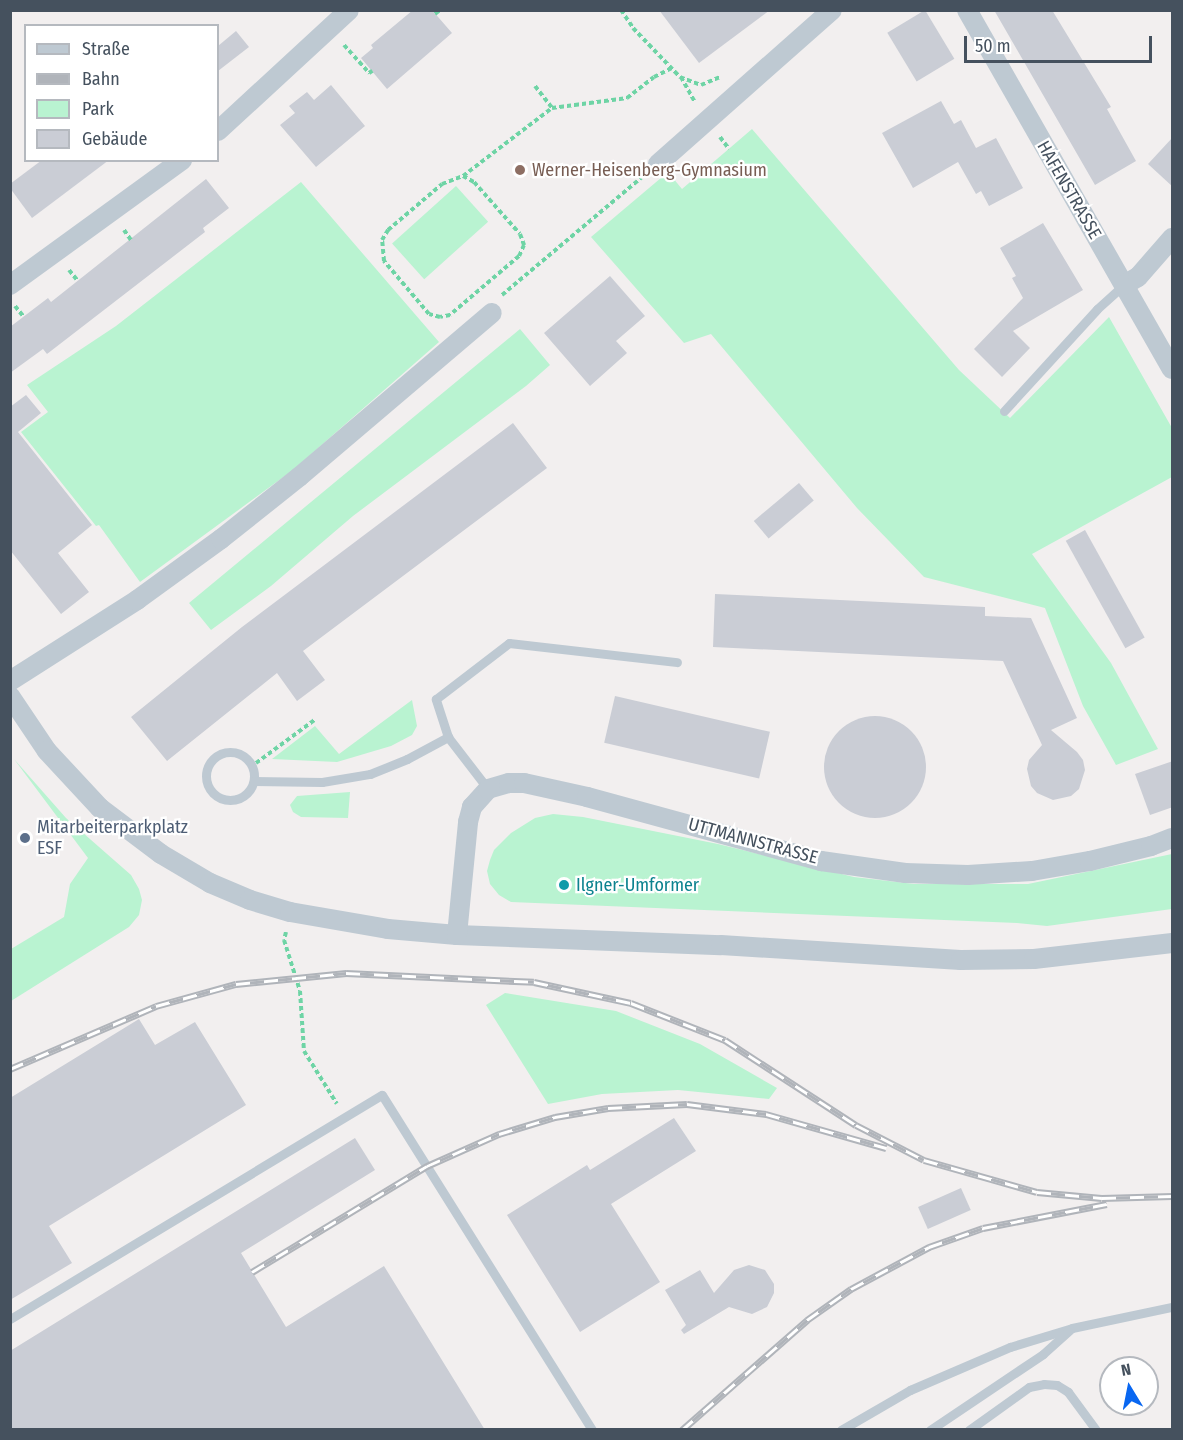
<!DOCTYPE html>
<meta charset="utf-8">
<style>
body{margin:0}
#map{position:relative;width:1183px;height:1440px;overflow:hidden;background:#f2efef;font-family:"Fira Sans Condensed",sans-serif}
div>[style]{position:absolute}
.green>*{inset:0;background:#b9f3d1;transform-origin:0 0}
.building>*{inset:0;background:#cacdd5;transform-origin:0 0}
.round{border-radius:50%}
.path>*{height:4px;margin-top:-2px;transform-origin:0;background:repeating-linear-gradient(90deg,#6ed4a5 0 4.5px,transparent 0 7.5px)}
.service>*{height:9px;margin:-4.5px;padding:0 4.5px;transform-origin:4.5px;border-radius:4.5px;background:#bec9d2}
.service>.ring{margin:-4.5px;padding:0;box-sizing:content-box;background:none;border:9px solid #bec9d2;border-radius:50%}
.minor>*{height:20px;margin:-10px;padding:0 10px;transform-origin:10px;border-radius:10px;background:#bec9d2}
.rail>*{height:7px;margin-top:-3.5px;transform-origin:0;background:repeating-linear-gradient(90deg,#fff 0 14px,#b0b4ba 0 28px);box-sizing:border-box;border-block:2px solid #b0b4ba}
.dots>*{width:16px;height:16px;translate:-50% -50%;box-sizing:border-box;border:3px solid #fff;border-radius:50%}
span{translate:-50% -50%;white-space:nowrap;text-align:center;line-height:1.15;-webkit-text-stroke:4.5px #fff;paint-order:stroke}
.education-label{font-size:18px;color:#785e54}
.left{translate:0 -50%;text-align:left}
.street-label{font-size:18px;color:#45515e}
.service-label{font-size:18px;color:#4e5e75}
.culture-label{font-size:18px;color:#0d838f}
.frame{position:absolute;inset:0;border:12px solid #45515e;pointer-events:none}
.legend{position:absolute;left:24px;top:24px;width:195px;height:138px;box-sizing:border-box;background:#fff;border:2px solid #b5b9bf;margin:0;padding:8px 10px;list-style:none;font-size:18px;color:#45515e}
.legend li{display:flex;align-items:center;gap:12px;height:30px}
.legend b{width:30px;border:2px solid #b5b9bf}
.north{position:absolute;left:1099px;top:1356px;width:60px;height:60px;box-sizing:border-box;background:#fff;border:2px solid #b5b9bf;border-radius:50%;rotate:350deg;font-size:16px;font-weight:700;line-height:24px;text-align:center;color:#45515e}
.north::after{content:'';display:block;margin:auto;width:21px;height:27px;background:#0967f1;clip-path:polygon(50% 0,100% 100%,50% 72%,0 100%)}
.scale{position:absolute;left:964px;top:36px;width:188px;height:27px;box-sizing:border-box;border:3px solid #45515e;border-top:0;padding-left:8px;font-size:18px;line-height:21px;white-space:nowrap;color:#45515e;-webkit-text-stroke:4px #fff;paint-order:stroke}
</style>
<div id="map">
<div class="green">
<div style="clip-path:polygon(752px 129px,959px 370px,1010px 418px,1109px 317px,1172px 428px,1172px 477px,1032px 554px,1111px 663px,1158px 749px,1116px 765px,1083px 706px,1045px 608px,924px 577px,857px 508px,711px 334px,684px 343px,591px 237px,668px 172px,682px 189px)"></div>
<div style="clip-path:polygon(301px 182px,439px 342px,293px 470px,140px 582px,99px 525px,96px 526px,21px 432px,48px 412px,27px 385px,116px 326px)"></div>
<div style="left:456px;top:186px;width:48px;height:86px;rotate:48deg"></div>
<div style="clip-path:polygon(520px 329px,550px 365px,526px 386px,353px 516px,271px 586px,211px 630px,189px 603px)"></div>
<div style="clip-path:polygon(412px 700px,417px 726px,412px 735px,391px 746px,337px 762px,272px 759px,315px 726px,339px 754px)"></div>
<div style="clip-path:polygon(14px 759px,66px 818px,131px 875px,139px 889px,142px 900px,139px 915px,129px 927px,11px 1001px,11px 949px,64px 917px,70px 884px,88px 858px)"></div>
<div style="clip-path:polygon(350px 792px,348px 818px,301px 817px,293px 812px,290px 805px,297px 796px)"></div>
<div style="clip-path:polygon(553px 814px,583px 817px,718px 844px,854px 877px,914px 884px,1028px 884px,1172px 854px,1172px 909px,1047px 926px,1017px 923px,511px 902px,499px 895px,490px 884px,487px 871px,490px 860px,494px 850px,511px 833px,535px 818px)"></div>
<div style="clip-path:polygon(505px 993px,616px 1011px,700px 1044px,777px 1088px,769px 1099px,678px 1090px,602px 1094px,548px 1104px,486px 1005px)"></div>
</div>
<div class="building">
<div style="clip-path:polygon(413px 10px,432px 10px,452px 33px,387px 89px,361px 58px,373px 48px,371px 45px)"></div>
<div style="clip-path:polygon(659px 10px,770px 10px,699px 63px)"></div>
<div style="left:925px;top:10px;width:57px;height:44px;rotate:59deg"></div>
<div style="clip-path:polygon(994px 10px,1052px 10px,1111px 107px,1107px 109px,1136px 161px,1095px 185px)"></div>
<div style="clip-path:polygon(236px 31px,249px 47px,218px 71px,218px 46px)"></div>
<div style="clip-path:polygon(331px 85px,365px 126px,316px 167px,280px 125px,295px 113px,289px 106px,307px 92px,314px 100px)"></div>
<div style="clip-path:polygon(941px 101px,954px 124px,961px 120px,976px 148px,996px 138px,1023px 188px,989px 206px,981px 191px,976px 194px,958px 162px,913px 188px,882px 133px)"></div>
<div style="clip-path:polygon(1173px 137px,1173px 187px,1148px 164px)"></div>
<div style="clip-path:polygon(42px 160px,109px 160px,32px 218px,10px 188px,10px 184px)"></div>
<div style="clip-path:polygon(206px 179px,229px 208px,203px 228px,205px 232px,47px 354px,43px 349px,10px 373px,10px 327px,48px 298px,51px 302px)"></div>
<div style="clip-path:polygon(1043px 223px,1083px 290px,1013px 331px,1030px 348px,1002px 377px,974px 349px,1023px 298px,1012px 278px,1016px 276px,1000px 248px)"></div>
<div style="clip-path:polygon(610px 276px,645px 316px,616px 341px,627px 353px,590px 386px,544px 333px)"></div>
<div style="clip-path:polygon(26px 395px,41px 413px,18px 432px,92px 525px,58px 553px,89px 592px,61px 614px,10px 550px,10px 407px)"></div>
<div style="clip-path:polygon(513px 423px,547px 468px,303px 651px,325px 680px,297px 701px,277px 673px,167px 761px,131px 717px,242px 627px)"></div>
<div style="left:799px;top:483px;width:23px;height:59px;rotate:50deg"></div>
<div style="left:1085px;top:530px;width:123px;height:22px;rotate:61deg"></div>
<div style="clip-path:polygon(715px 594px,985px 607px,985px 616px,1031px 618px,1077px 718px,1051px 730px,1077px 752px,1083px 760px,1085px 770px,1079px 789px,1071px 796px,1053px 800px,1037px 793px,1031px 786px,1027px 769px,1029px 760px,1042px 745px,1003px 661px,713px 647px)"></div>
<div style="left:615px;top:696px;width:159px;height:48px;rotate:13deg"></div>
<div class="round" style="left:824px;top:716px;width:102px;height:102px"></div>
<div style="clip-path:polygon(1173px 761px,1173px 807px,1150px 815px,1135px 774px)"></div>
<div style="clip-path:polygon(139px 1019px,155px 1045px,195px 1022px,246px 1105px,49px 1226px,72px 1263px,10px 1300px,10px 1098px)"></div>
<div style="clip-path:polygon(674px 1118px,696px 1151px,611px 1204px,660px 1282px,580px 1332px,507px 1215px,587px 1165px,590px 1170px)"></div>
<div style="clip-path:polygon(355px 1138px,375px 1170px,241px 1253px,286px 1327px,384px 1266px,485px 1430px,10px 1430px,10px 1351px)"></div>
<div style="left:961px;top:1188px;width:24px;height:47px;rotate:66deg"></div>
<div style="clip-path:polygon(749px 1265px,765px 1270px,774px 1284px,774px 1293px,767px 1307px,752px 1314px,729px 1307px,684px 1334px,681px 1330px,686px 1325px,665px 1290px,700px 1270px,714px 1293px,734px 1270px)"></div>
</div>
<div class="path">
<div style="left:621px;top:10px;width:22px;rotate:56deg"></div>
<div style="left:633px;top:28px;width:68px;rotate:46.2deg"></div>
<div style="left:680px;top:77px;width:22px;rotate:21deg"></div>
<div style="left:701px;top:85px;width:21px;rotate:-23deg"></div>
<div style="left:435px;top:14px;width:6px;rotate:-39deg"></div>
<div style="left:344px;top:45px;width:38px;rotate:48deg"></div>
<div style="left:369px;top:73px;width:4px;rotate:-34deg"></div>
<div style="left:681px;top:77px;width:29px;rotate:61deg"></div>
<div style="left:535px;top:86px;width:28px;rotate:52deg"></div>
<div style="left:720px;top:137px;width:15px;rotate:53deg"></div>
<div style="left:463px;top:176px;width:13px;rotate:29deg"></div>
<div style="left:474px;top:182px;width:69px;rotate:48.5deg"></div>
<div style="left:520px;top:234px;width:12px;rotate:70deg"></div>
<div style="left:524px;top:245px;width:12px;rotate:114deg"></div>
<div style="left:519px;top:256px;width:91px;rotate:139.5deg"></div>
<div style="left:450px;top:315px;width:10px;rotate:169deg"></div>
<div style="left:440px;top:317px;width:11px;rotate:-165deg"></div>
<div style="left:429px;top:314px;width:70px;rotate:-130.3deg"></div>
<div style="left:384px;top:261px;width:21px;rotate:-95deg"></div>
<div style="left:382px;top:240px;width:12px;rotate:-59deg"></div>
<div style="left:388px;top:230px;width:71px;rotate:-40.4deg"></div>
<div style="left:442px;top:184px;width:22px;rotate:-21deg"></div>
<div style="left:463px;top:176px;width:112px;rotate:-37.4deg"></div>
<div style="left:552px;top:108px;width:76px;rotate:-7.6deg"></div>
<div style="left:627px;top:98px;width:34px;rotate:-38deg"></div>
<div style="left:654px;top:77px;width:20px;rotate:-27deg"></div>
<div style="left:124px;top:230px;width:12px;rotate:55deg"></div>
<div style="left:69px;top:270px;width:14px;rotate:51deg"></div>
<div style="left:502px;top:295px;width:182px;rotate:-40.1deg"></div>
<div style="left:15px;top:306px;width:14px;rotate:51deg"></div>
<div style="left:256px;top:763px;width:74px;rotate:-36.3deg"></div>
<div style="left:286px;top:932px;width:8px;rotate:104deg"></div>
<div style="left:284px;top:940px;width:53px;rotate:72.6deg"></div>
<div style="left:300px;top:991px;width:60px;rotate:86.2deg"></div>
<div style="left:304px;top:1051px;width:62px;rotate:58.1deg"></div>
</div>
<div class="service">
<div style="left:1004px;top:411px;width:138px;rotate:-47.6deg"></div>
<div style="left:1097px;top:309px;width:36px;rotate:-42deg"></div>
<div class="ring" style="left:206px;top:752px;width:39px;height:39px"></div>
<div style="left:254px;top:781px;width:68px;rotate:0.8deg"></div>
<div style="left:322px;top:782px;width:49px;rotate:-9.5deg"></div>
<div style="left:370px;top:774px;width:40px;rotate:-22deg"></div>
<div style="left:407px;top:759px;width:47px;rotate:-28.2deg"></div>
<div style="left:488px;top:789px;width:66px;rotate:-127.6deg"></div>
<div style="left:448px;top:737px;width:40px;rotate:-108deg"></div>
<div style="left:436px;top:699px;width:92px;rotate:-37.5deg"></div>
<div style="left:509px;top:643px;width:169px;rotate:6.5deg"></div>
<div style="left:10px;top:1319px;width:434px;rotate:-31.1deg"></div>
<div style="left:382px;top:1095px;width:395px;rotate:57.9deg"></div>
<div style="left:841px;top:1430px;width:80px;rotate:-30.1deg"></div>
<div style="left:910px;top:1390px;width:109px;rotate:-23.3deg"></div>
<div style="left:1010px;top:1347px;width:65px;rotate:-17deg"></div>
<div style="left:1072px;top:1328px;width:102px;rotate:-11.9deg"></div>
<div style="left:930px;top:1430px;width:136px;rotate:-33.9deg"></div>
<div style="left:1043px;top:1354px;width:36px;rotate:-42deg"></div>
<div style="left:969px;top:1430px;width:74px;rotate:-35.6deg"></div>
<div style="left:1029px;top:1387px;width:15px;rotate:-11deg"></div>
<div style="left:1044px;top:1384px;width:13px;rotate:4deg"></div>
<div style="left:1057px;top:1385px;width:13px;rotate:32deg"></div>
<div style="left:1068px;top:1392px;width:47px;rotate:53.6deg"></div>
</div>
<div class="minor">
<div style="left:967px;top:10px;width:413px;rotate:60.3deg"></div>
<div style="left:218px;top:131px;width:178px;rotate:-42.7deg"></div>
<div style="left:658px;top:164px;width:232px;rotate:-41.5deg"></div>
<div style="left:10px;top:285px;width:213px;rotate:-36deg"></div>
<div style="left:1124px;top:285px;width:16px;rotate:-30deg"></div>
<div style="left:1138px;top:277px;width:52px;rotate:-48.9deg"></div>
<div style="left:10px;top:681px;width:151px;rotate:-32.5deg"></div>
<div style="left:137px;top:600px;width:104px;rotate:-36deg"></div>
<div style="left:221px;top:539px;width:100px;rotate:-38.5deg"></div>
<div style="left:299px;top:477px;width:253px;rotate:-40.4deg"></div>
<div style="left:10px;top:696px;width:66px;rotate:56.1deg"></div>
<div style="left:47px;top:751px;width:78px;rotate:47.1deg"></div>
<div style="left:100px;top:808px;width:76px;rotate:37deg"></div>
<div style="left:161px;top:854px;width:57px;rotate:30.6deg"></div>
<div style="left:210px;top:883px;width:43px;rotate:23deg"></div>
<div style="left:250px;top:900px;width:42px;rotate:16.7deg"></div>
<div style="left:290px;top:912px;width:99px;rotate:9.8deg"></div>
<div style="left:388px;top:929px;width:69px;rotate:5deg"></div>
<div style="left:457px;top:935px;width:264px;rotate:2.2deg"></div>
<div style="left:721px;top:945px;width:240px;rotate:3.6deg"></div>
<div style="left:961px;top:960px;width:73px;rotate:-0.8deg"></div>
<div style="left:1034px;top:959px;width:139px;rotate:-6.6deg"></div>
<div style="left:457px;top:935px;width:114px;rotate:-84.4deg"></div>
<div style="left:468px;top:822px;width:16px;rotate:-75deg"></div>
<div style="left:472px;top:807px;width:24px;rotate:-48deg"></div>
<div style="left:488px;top:789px;width:22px;rotate:-16deg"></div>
<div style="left:509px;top:783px;width:15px"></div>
<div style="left:524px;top:783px;width:65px;rotate:12.5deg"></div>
<div style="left:587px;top:797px;width:243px;rotate:15.3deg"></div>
<div style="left:821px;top:861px;width:85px;rotate:8.1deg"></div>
<div style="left:905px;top:873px;width:63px;rotate:1.8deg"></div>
<div style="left:968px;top:875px;width:64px;rotate:-3.6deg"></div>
<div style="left:1032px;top:871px;width:59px;rotate:-9.8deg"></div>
<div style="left:1090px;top:861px;width:63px;rotate:-13.8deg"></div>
<div style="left:1151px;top:846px;width:22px;rotate:-21deg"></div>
</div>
<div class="rail">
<div style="left:10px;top:1069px;width:159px;rotate:-23.3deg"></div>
<div style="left:156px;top:1006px;width:83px;rotate:-15.4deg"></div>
<div style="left:236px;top:984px;width:111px;rotate:-5.7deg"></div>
<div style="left:346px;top:973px;width:188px;rotate:2.7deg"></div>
<div style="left:534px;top:982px;width:99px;rotate:12.2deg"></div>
<div style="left:631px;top:1003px;width:101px;rotate:21.5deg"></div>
<div style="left:725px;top:1040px;width:156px;rotate:33deg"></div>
<div style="left:856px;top:1125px;width:76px;rotate:27.2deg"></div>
<div style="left:924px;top:1160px;width:117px;rotate:15.8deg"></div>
<div style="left:1037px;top:1192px;width:65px;rotate:5.3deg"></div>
<div style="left:1102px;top:1198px;width:70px;rotate:-1.6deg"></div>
<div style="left:252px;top:1272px;width:205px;rotate:-31.2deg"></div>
<div style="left:427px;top:1166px;width:79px;rotate:-24deg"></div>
<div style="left:499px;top:1134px;width:59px;rotate:-16.9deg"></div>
<div style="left:555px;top:1117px;width:54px;rotate:-9.6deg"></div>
<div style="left:608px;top:1108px;width:79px;rotate:-2.9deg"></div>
<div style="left:687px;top:1104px;width:80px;rotate:7.2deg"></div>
<div style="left:766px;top:1114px;width:125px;rotate:15.8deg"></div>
<div style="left:682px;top:1430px;width:167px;rotate:-41.3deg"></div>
<div style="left:807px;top:1320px;width:54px;rotate:-35.2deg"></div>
<div style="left:851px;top:1289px;width:89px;rotate:-28.3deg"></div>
<div style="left:929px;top:1247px;width:57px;rotate:-19.4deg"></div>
<div style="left:983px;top:1228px;width:126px;rotate:-11deg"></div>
</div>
<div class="dots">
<div style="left:520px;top:170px;background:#8d6e63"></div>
<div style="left:25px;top:838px;background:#5c6f8a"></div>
<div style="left:564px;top:885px;background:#0f9aa8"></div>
</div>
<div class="education-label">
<span class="left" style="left:532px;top:170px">Werner-Heisenberg-Gymnasium</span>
</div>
<div class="street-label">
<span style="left:1069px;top:190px;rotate:60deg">HAFENSTRASSE</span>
<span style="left:753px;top:841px;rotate:15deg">UTTMANNSTRASSE</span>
</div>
<div class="service-label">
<span class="left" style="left:37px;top:838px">Mitarbeiterparkplatz<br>ESF</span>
</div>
<div class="culture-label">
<span class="left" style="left:576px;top:885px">Ilgner-Umformer</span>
</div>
<div class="frame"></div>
<ul class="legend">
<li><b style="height:8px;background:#bec9d2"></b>Straße</li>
<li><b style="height:8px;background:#b0b4ba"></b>Bahn</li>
<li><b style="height:16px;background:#b9f3d1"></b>Park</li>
<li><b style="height:16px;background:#cacdd5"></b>Gebäude</li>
</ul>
<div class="north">N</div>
<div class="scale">50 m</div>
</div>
